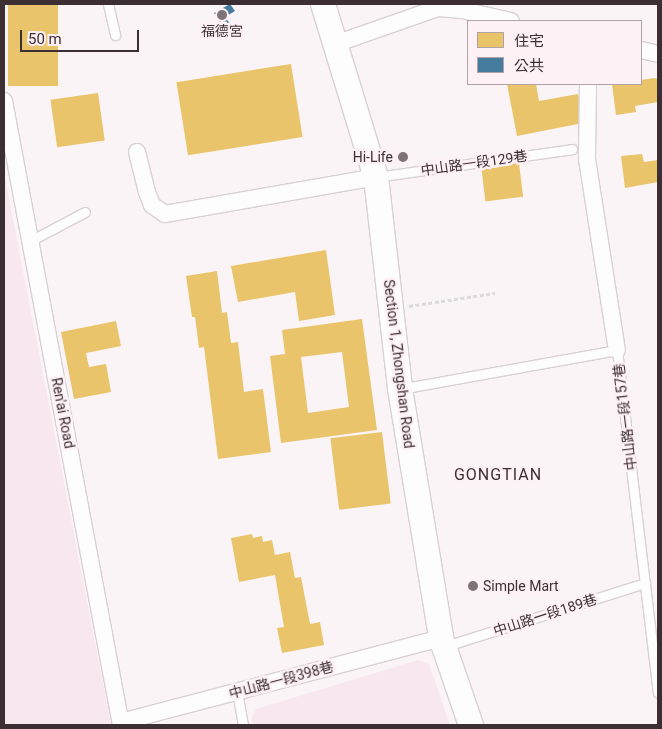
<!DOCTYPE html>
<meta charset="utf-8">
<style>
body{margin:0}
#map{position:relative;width:662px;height:729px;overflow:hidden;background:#fbf4f7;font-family:Roboto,"Noto Sans TC",sans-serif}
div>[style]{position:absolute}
.built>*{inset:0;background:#f8e7ee}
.homes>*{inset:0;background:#e9c46a;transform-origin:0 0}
.public>*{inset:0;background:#457b9d}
.path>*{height:3px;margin-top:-1.5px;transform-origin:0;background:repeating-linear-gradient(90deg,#dcdada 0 4px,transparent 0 6.5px)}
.roads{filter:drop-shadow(1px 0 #d9d0d4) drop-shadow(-1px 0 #d9d0d4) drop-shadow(0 1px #d9d0d4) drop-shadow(0 -1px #d9d0d4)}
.lane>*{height:9px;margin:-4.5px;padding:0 4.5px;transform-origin:4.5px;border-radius:4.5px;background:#fefdfe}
.street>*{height:16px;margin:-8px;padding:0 8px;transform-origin:8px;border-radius:8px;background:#fefdfe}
.secondary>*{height:24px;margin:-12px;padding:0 12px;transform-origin:12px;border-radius:12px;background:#fefdfe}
.dots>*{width:14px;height:14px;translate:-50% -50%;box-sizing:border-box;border:2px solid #fef1f6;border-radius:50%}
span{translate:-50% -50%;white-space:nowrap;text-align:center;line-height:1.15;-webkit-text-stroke:5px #fef1f6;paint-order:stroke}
.poi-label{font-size:14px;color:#3b2f33}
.right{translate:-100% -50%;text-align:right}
.left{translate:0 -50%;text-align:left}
.street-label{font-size:14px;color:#3b2f33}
.quarter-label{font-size:16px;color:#3b2f33;letter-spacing:1px}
.frame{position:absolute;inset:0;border:5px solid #3b2f33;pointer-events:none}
.legend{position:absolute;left:467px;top:20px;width:175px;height:65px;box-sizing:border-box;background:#fef1f6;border:1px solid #b0a3a8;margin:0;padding:6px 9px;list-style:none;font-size:15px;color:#3b2f33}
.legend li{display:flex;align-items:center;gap:10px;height:25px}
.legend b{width:25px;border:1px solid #b0a3a8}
.scale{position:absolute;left:20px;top:30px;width:119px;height:22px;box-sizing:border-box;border:2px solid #3b2f33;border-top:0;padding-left:6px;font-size:15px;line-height:18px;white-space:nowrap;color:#3b2f33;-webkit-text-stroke:4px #fef1f6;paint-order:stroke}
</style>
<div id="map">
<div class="built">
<div style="clip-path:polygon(4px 173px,111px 725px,4px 725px)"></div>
<div style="clip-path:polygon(418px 660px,429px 664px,450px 725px,253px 725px,252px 718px,256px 709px)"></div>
</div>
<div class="homes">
<div style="left:8px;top:4px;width:50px;height:82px"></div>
<div style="left:291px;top:64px;width:74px;height:116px;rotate:81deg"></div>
<div style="clip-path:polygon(654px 78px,658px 79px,658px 102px,635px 106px,636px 112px,616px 115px,612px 84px,641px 84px,641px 80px)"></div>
<div style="clip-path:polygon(507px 84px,536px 84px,539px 101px,578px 94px,583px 123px,517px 136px)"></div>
<div style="left:98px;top:93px;width:48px;height:48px;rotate:82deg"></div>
<div style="clip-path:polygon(642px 154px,644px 162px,658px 160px,658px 182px,625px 188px,621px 156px)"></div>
<div style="left:519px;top:163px;width:34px;height:38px;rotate:83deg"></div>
<div style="clip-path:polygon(326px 250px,335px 315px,299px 321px,295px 292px,238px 302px,231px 266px)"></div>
<div style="clip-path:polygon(217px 271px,222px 313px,227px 312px,231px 343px,238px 342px,244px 392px,263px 389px,271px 452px,218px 459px,204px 347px,199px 348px,195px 317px,192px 317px,186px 276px)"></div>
<div style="clip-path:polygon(evenodd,362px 319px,377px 430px,281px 443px,270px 356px,285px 354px,282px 330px,362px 319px,342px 352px,349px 407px,308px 413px,301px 357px,342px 352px)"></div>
<div style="clip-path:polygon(116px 321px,121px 346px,86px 353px,89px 367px,106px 364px,111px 392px,74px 399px,61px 332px)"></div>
<div style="left:382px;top:432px;width:72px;height:52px;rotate:83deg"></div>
<div style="clip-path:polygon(252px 534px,253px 538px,262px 536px,263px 542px,272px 540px,275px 555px,290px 552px,295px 578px,301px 577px,310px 624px,320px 622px,324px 645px,282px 653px,277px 628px,284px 627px,275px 575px,239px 582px,231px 538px)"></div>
</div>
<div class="public">
<div style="clip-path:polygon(230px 4px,235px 11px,225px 17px,231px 25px,224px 29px,214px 13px)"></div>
</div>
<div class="path">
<div style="left:409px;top:306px;width:87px;rotate:-8.6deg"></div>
</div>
<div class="roads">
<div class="lane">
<div style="left:108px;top:4px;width:32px;rotate:77deg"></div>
<div style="left:376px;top:177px;width:198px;rotate:-8.1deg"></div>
<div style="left:30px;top:241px;width:62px;rotate:-27.8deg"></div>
<div style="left:400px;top:389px;width:220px;rotate:-10.2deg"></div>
<div style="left:617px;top:350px;width:345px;rotate:83.2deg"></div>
<div style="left:446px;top:646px;width:209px;rotate:-17.6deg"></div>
<div style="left:237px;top:691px;width:35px;rotate:80deg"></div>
</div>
<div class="street">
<div style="left:335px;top:44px;width:109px;rotate:-19.3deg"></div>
<div style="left:438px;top:8px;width:24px;rotate:5deg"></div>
<div style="left:462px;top:10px;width:50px;rotate:12.7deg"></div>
<div style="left:641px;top:50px;width:17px;rotate:13deg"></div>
<div style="left:588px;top:84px;width:75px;rotate:90.8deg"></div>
<div style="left:587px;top:159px;width:193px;rotate:81.1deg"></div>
<div style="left:4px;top:101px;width:635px;rotate:79.38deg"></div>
<div style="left:137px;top:152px;width:41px;rotate:76deg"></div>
<div style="left:147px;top:192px;width:14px;rotate:69deg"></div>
<div style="left:152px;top:205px;width:16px;rotate:35deg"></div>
<div style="left:165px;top:214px;width:214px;rotate:-9.9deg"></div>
<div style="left:121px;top:722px;width:331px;rotate:-14.7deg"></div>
</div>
<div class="secondary">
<div style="left:323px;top:4px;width:181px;rotate:73deg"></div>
<div style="left:376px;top:177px;width:213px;rotate:83.5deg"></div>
<div style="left:400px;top:389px;width:252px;rotate:80.6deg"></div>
<div style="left:441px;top:638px;width:92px;rotate:71deg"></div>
</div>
</div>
<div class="dots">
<div style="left:222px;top:15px;background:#7e7478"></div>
<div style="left:403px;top:157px;background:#7e7478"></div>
<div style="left:473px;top:586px;background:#7e7478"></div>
</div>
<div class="poi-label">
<span style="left:222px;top:31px">福德宮</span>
<span class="right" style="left:393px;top:157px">Hi-Life</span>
<span class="left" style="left:483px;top:586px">Simple Mart</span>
</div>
<div class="street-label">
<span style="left:474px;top:163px;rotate:-8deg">中山路一段129巷</span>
<span style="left:399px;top:364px;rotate:83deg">Section 1, Zhongshan Road</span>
<span style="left:63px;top:413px;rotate:79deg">Ren'ai Road</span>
<span style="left:625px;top:417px;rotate:-97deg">中山路一段157巷</span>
<span style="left:545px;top:615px;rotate:-18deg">中山路一段189巷</span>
<span style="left:281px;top:680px;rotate:-15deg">中山路一段398巷</span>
</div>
<div class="quarter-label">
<span style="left:498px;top:475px">GONGTIAN</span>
</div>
<div class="frame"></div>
<ul class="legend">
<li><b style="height:14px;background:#e9c46a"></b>住宅</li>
<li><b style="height:14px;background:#457b9d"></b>公共</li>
</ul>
<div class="scale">50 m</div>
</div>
